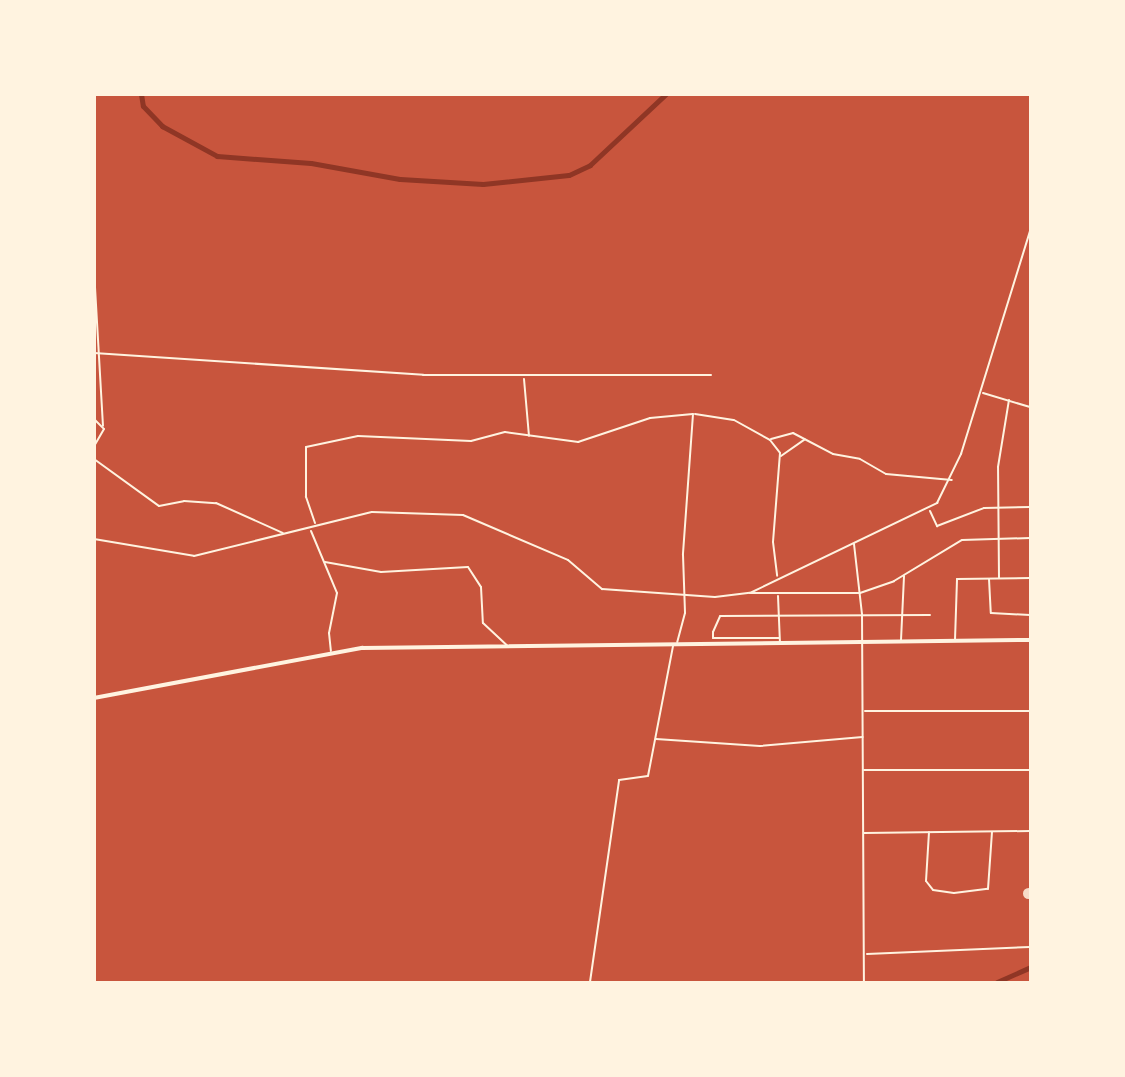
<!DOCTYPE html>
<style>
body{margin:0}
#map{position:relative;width:1125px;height:1077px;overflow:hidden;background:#c8553d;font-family:Commissioner,sans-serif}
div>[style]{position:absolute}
.river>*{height:5px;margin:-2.5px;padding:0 2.5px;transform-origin:2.5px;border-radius:2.5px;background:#8f3625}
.building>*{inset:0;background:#f7dbc8}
.round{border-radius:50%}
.minor>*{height:2px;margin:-1px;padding:0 1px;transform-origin:1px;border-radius:1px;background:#fff3e0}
.primary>*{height:3.5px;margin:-1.75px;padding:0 1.75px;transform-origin:1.75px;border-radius:1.75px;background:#fff3e0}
span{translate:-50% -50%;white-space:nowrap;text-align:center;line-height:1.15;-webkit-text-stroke:7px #fff3e0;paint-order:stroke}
.frame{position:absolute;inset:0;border:96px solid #fff3e0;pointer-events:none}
</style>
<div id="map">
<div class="river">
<div style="left:141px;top:94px;width:12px;rotate:81deg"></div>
<div style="left:143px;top:106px;width:28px;rotate:46deg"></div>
<div style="left:162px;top:126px;width:63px;rotate:28.6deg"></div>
<div style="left:217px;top:156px;width:94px;rotate:4.3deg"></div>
<div style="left:311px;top:163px;width:90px;rotate:10.2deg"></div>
<div style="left:400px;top:179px;width:83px;rotate:3.4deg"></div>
<div style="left:483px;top:184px;width:86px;rotate:-6deg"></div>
<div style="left:569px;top:175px;width:23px;rotate:-25deg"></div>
<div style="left:590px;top:165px;width:104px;rotate:-43.1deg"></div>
<div style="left:997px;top:982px;width:36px;rotate:-24deg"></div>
</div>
<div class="building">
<div class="round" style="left:1022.5px;top:887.5px;width:11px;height:11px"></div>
</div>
<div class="minor">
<div style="left:94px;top:270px;width:156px;rotate:86.7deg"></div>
<div style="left:94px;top:353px;width:330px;rotate:3.8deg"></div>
<div style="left:423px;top:375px;width:288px"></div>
<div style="left:524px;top:379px;width:57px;rotate:85deg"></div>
<div style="left:983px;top:393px;width:49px;rotate:16.6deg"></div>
<div style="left:695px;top:414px;width:39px;rotate:9deg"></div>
<div style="left:734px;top:420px;width:41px;rotate:29.1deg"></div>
<div style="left:770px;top:440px;width:16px;rotate:52deg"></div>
<div style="left:780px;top:453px;width:89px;rotate:94.5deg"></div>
<div style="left:773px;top:542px;width:34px;rotate:83deg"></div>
<div style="left:94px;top:419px;width:14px;rotate:45deg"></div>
<div style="left:104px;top:429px;width:20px;rotate:120deg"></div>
<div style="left:771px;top:439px;width:23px;rotate:-15deg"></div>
<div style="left:793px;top:433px;width:45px;rotate:27.7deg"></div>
<div style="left:833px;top:454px;width:27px;rotate:10deg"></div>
<div style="left:860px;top:459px;width:30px;rotate:30deg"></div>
<div style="left:886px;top:474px;width:66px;rotate:5.2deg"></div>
<div style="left:781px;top:456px;width:29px;rotate:-35deg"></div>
<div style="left:94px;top:459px;width:80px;rotate:35.9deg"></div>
<div style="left:159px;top:506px;width:25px;rotate:-11deg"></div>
<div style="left:184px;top:501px;width:32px;rotate:4deg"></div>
<div style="left:216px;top:503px;width:73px;rotate:24.1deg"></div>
<div style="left:930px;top:511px;width:17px;rotate:65deg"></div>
<div style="left:937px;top:526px;width:50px;rotate:-21deg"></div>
<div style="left:984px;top:508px;width:46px;rotate:-1.2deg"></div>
<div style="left:315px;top:523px;width:28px;rotate:-109deg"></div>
<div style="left:306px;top:497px;width:50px;rotate:-90deg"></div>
<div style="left:306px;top:447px;width:53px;rotate:-11.9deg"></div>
<div style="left:358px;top:436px;width:113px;rotate:2.5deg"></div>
<div style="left:471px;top:441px;width:35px;rotate:-15deg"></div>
<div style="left:505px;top:432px;width:74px;rotate:7.8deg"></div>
<div style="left:578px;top:442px;width:76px;rotate:-18.4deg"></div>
<div style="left:650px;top:418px;width:43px;rotate:-5.3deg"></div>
<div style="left:693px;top:414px;width:141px;rotate:94.1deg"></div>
<div style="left:683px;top:555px;width:58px;rotate:88deg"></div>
<div style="left:685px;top:613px;width:30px;rotate:105deg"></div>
<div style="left:311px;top:531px;width:67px;rotate:67.2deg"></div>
<div style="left:337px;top:593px;width:41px;rotate:101.3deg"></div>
<div style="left:329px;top:633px;width:18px;rotate:84deg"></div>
<div style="left:94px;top:539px;width:101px;rotate:9.6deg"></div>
<div style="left:194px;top:556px;width:183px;rotate:-13.9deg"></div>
<div style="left:372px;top:512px;width:91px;rotate:1.9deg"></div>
<div style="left:463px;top:515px;width:114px;rotate:23.2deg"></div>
<div style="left:568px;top:560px;width:45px;rotate:40.5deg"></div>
<div style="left:602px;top:589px;width:113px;rotate:4deg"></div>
<div style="left:715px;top:597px;width:35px;rotate:-7deg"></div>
<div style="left:750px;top:593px;width:208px;rotate:-25.7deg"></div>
<div style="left:937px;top:503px;width:55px;rotate:-63.9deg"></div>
<div style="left:961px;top:454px;width:233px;rotate:-72.8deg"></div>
<div style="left:854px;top:544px;width:70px;rotate:83.5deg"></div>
<div style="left:862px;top:614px;width:368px;rotate:89.7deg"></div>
<div style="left:325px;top:562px;width:57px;rotate:10.1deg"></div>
<div style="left:381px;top:572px;width:87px;rotate:-3.3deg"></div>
<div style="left:468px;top:567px;width:24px;rotate:57deg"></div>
<div style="left:481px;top:587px;width:36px;rotate:87deg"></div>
<div style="left:483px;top:623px;width:33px;rotate:43deg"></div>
<div style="left:999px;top:578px;width:111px;rotate:-90.5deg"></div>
<div style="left:998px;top:467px;width:68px;rotate:-80.7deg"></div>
<div style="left:989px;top:579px;width:34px;rotate:87deg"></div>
<div style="left:991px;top:613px;width:39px;rotate:3deg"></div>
<div style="left:751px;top:593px;width:109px"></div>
<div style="left:860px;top:593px;width:36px;rotate:-19deg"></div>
<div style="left:894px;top:581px;width:79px;rotate:-31.1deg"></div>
<div style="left:962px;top:540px;width:68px;rotate:-1.7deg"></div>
<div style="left:778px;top:596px;width:47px;rotate:87.6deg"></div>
<div style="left:779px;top:638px;width:66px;rotate:180deg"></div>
<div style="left:713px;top:638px;width:6px;rotate:-90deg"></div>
<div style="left:713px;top:632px;width:17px;rotate:-66deg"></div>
<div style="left:720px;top:616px;width:210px;rotate:-0.3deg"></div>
<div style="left:901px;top:640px;width:64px;rotate:-87.3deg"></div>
<div style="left:955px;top:640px;width:61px;rotate:-88.1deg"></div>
<div style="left:957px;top:579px;width:73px;rotate:-0.8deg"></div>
<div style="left:865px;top:711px;width:165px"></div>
<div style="left:656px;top:739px;width:104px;rotate:3.9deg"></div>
<div style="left:760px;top:746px;width:103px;rotate:-5deg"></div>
<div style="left:864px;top:770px;width:166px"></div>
<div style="left:929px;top:832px;width:49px;rotate:93.5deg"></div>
<div style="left:926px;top:881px;width:11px;rotate:52deg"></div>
<div style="left:933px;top:890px;width:21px;rotate:8deg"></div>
<div style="left:954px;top:893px;width:34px;rotate:-7deg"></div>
<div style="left:988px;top:889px;width:57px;rotate:-86deg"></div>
<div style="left:864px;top:833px;width:166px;rotate:-0.7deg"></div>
<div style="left:867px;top:954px;width:163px;rotate:-2.5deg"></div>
<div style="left:590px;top:982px;width:204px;rotate:-81.8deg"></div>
<div style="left:619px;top:780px;width:29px;rotate:-8deg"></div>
<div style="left:648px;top:776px;width:132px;rotate:-79.1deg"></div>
</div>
<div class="primary">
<div style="left:94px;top:698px;width:273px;rotate:-10.6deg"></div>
<div style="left:362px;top:648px;width:668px;rotate:-0.69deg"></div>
</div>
<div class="frame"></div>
</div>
